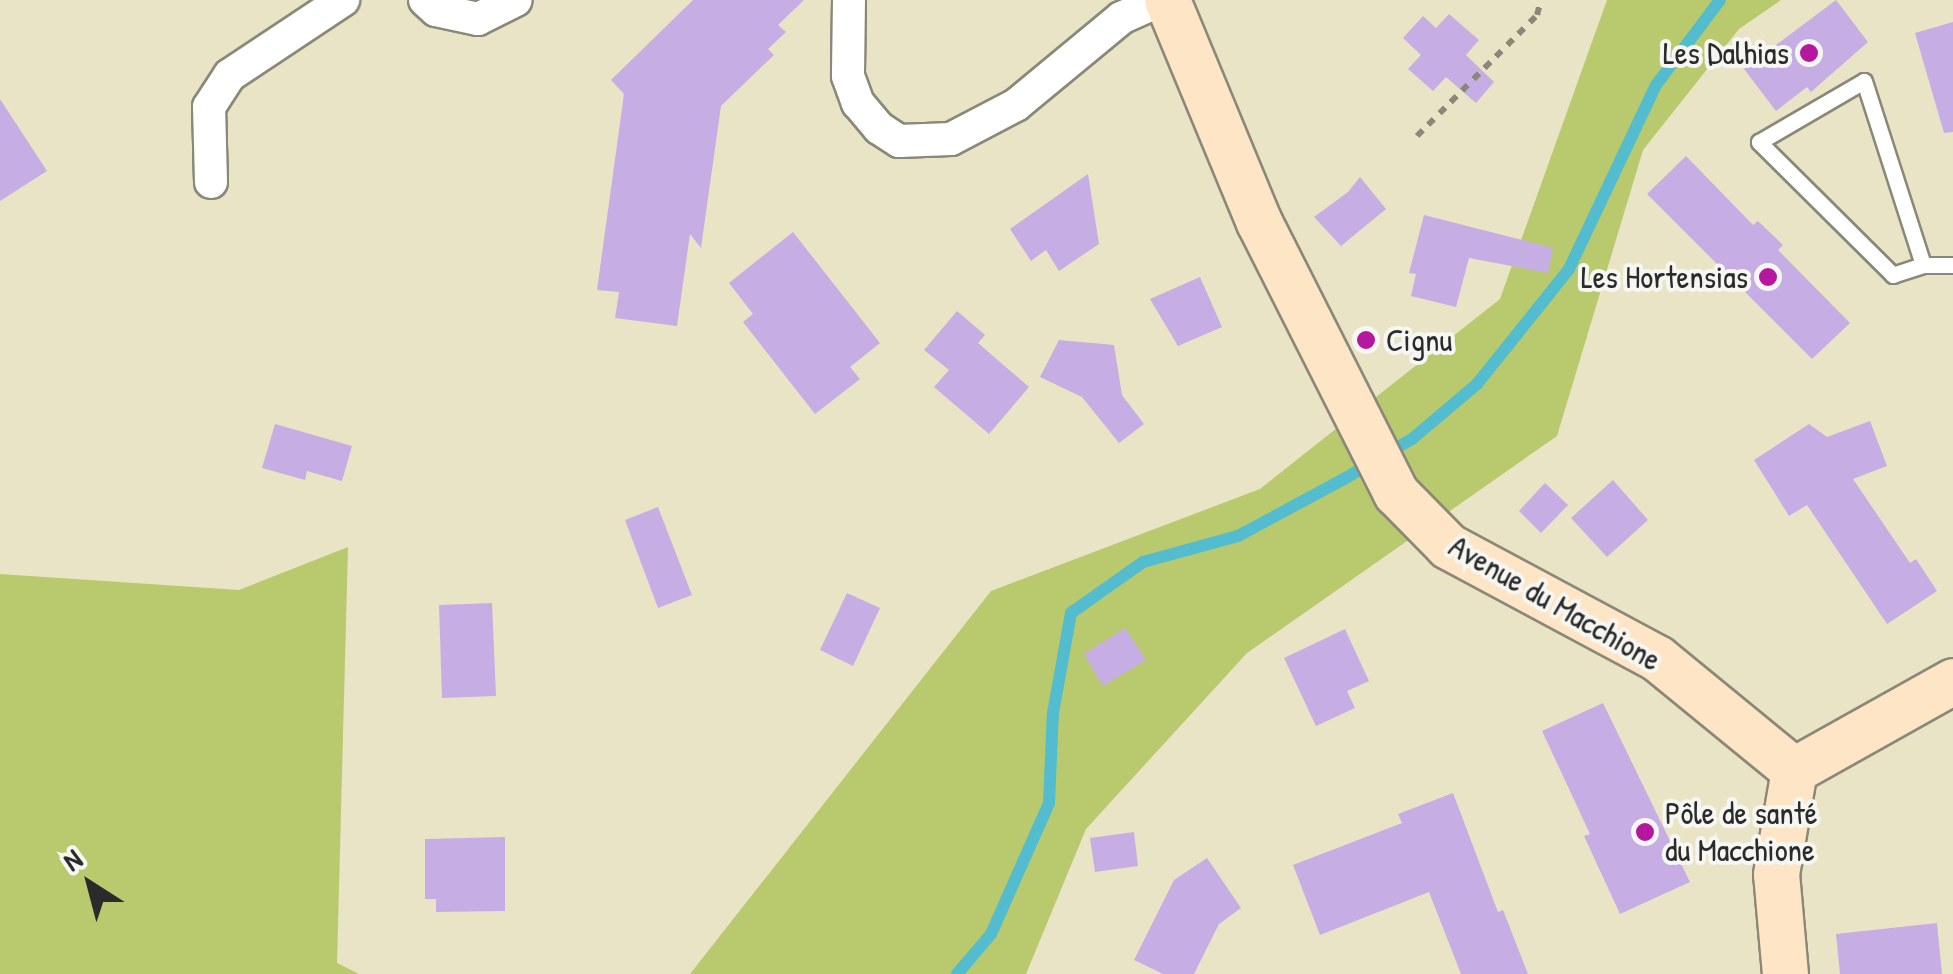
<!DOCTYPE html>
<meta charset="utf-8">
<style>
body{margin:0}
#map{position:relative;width:1953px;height:974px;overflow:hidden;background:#e9e4c6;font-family:"Patrick Hand",sans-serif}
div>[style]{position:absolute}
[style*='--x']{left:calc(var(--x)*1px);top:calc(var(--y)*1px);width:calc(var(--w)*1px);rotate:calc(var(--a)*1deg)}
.green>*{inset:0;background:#b8ca6d}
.stream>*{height:12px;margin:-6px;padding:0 6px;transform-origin:6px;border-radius:6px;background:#53bdcf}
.building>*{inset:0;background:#c6aee4}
.path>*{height:6px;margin-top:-3px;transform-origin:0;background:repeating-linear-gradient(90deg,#8a8878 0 8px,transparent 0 16px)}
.roads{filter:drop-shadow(2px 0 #8a8878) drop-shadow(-2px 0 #8a8878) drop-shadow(0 2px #8a8878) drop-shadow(0 -2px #8a8878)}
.lane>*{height:15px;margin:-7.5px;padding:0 7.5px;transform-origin:7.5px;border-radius:7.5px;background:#fff}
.street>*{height:32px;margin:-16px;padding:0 16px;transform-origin:16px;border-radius:16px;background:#fff}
.secondary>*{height:45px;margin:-22.5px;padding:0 22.5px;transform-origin:22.5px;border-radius:22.5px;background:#fde5c5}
.dots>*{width:28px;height:28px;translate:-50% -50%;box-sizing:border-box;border:5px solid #f6f6f2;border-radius:50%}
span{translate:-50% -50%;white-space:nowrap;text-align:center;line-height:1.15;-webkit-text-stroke:8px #f6f6f2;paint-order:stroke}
.poi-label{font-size:32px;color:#2b2b2b}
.right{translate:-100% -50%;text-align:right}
.left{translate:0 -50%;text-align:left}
.street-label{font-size:32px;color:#2b2b2b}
.north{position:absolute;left:40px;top:834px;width:100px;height:100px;-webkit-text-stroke:8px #f6f6f2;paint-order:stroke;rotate:324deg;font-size:28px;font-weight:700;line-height:40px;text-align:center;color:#2b2b2b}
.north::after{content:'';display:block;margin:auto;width:35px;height:45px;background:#2b2b2b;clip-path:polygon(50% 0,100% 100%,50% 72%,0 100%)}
</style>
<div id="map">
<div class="green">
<i style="clip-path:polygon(1607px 0,1781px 0,1739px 29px,1643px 150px,1557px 436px,1247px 653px,1086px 829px,1026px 974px,690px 974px,991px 591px,1260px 489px,1500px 299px)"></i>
<i style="clip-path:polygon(348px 547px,337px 963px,359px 974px,0 974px,0 574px,239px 590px)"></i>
</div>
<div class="stream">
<i style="--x:957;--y:974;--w:52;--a:-49.6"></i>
<i style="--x:991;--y:934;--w:143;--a:-66.1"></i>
<i style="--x:1049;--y:803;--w:90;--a:-87.5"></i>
<i style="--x:1053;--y:713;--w:102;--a:-79.8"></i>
<i style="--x:1071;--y:613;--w:88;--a:-35.3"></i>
<i style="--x:1143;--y:562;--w:98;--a:-15.3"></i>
<i style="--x:1238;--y:536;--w:120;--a:-28.3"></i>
<i style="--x:1344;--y:479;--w:79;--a:-30.5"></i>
<i style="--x:1412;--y:439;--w:85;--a:-40.2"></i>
<i style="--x:1477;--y:384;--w:147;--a:-51.3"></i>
<i style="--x:1569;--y:269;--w:204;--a:-64.7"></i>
<i style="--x:1656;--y:85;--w:106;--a:-53"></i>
</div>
<div class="building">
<i style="clip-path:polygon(693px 0,804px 0,778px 25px,786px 32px,768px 49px,774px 55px,721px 106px,701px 248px,690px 234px,677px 326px,615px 318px,619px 292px,597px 290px,624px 94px,611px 80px)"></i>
<i style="clip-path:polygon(1836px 0,1868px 42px,1811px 92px,1807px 87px,1776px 111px,1744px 69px)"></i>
<i style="clip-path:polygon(1449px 14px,1479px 40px,1466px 55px,1494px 82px,1476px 103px,1446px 77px,1433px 91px,1408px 69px,1421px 55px,1403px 38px,1423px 16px,1436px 28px)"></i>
<i style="clip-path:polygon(1953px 22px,1953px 132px,1944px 133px,1915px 33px)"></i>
<i style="clip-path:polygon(0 99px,47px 171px,0 201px)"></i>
<i style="clip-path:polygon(1686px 156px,1753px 225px,1758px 221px,1783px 245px,1778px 250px,1850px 323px,1812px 359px,1647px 194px)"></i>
<i style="clip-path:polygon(1088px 174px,1099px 244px,1059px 271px,1046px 250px,1031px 261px,1010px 229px)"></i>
<i style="clip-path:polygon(1360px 177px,1386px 209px,1341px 246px,1314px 217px,1348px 192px)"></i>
<i style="clip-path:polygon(1424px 215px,1553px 248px,1548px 273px,1469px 258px,1456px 307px,1411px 296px,1416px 274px,1409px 273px)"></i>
<i style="clip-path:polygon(793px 232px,880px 343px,850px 367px,860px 379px,815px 414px,743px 322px,753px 314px,729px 283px)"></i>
<i style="clip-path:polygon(1200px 277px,1222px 327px,1178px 346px,1150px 299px)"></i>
<i style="clip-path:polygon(957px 311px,985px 335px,978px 343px,1029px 387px,989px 434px,934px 387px,949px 370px,924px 350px)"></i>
<i style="clip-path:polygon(1059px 340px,1114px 345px,1122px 395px,1144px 424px,1119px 443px,1082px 397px,1040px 377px)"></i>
<i style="clip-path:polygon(1870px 421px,1887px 466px,1853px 479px,1910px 563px,1916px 559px,1937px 591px,1887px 624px,1807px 505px,1789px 516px,1754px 460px,1809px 424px,1827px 437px)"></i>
<i style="clip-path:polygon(275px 424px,352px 446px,342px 481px,307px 471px,305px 480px,262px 468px)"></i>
<i style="clip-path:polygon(1613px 480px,1648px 520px,1607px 557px,1571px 518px)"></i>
<i style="clip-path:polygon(1545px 483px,1568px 505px,1541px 533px,1519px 511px)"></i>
<i style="clip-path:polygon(658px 507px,692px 595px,658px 608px,625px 520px)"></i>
<i style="clip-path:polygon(847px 593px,880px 608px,853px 666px,820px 650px)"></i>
<i style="clip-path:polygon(492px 603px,496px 696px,442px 698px,439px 605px)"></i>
<i style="clip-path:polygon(1125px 628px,1146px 660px,1103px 686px,1084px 654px)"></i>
<i style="clip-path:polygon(1345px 629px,1369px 681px,1347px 691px,1355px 708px,1316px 726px,1284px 658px)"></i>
<i style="clip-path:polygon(1603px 703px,1690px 882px,1620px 914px,1584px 836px,1590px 834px,1542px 731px)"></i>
<i style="clip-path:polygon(1453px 793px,1498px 912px,1503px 910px,1528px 974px,1461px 974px,1429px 892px,1320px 935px,1293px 865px,1402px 823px,1398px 814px)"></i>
<i style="clip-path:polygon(1134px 832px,1138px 866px,1095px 872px,1090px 838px)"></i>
<i style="clip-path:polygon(505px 837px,505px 911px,436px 912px,436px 899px,425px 899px,425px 839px)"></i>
<i style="clip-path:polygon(1207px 858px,1241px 908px,1219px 924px,1194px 974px,1163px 974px,1134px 960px,1174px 880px)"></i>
<i style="clip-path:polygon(1937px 923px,1942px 974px,1840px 974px,1836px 934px)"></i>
</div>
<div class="path">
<i style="--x:1417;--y:136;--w:170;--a:-45.2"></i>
<i style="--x:1537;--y:15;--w:16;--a:-75"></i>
</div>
<div class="roads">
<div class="lane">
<i style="--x:1923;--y:265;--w:32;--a:162"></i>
<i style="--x:1893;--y:275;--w:189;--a:-135.2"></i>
<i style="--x:1759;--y:142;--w:121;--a:-30.2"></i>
<i style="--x:1864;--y:81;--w:193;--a:72.2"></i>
<i style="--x:1923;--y:265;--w:30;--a:0"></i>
</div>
<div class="street">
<i style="--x:425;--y:0;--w:15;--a:42"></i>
<i style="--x:436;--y:10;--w:43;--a:12.1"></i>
<i style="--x:478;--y:19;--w:42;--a:-26.6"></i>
<i style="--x:849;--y:0;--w:76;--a:90.8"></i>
<i style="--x:848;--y:76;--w:29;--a:70"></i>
<i style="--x:858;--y:103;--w:33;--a:50"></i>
<i style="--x:879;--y:128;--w:24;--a:33"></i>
<i style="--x:899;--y:141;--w:52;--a:-2.2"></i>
<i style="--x:951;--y:139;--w:73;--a:-27.6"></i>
<i style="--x:1016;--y:105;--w:136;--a:-39.6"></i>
<i style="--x:1121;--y:18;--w:44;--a:-24.2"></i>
<i style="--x:211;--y:182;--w:75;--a:-91.5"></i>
<i style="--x:209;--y:107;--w:38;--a:-57"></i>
<i style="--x:230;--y:75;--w:136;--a:-33.6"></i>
</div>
<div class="secondary">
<i style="--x:1167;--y:0;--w:240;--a:67.5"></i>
<i style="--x:1259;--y:222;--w:304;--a:63.2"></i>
<i style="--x:1396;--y:493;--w:74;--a:45.5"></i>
<i style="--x:1448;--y:546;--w:237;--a:28.2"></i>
<i style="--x:1657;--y:658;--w:177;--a:39.3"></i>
<i style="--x:1794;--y:770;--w:182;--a:-29.2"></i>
<i style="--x:1785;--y:974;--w:100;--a:-95.1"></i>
<i style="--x:1776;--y:874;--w:106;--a:-80.2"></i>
</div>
</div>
<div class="dots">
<i style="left:1809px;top:53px;background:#b5179e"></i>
<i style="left:1768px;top:277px;background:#b5179e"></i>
<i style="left:1366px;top:340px;background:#b5179e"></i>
<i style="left:1645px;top:832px;background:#b5179e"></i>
</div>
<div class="poi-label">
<span class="right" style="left:1789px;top:53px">Les Dalhias</span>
<span class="right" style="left:1748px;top:277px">Les Hortensias</span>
<span class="left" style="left:1386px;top:340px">Cignu</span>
<span class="left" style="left:1665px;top:832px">Pôle de santé<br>du Macchione</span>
</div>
<div class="street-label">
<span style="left:1555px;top:603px;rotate:30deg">Avenue du Macchione</span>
</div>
<div class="north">N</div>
</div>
